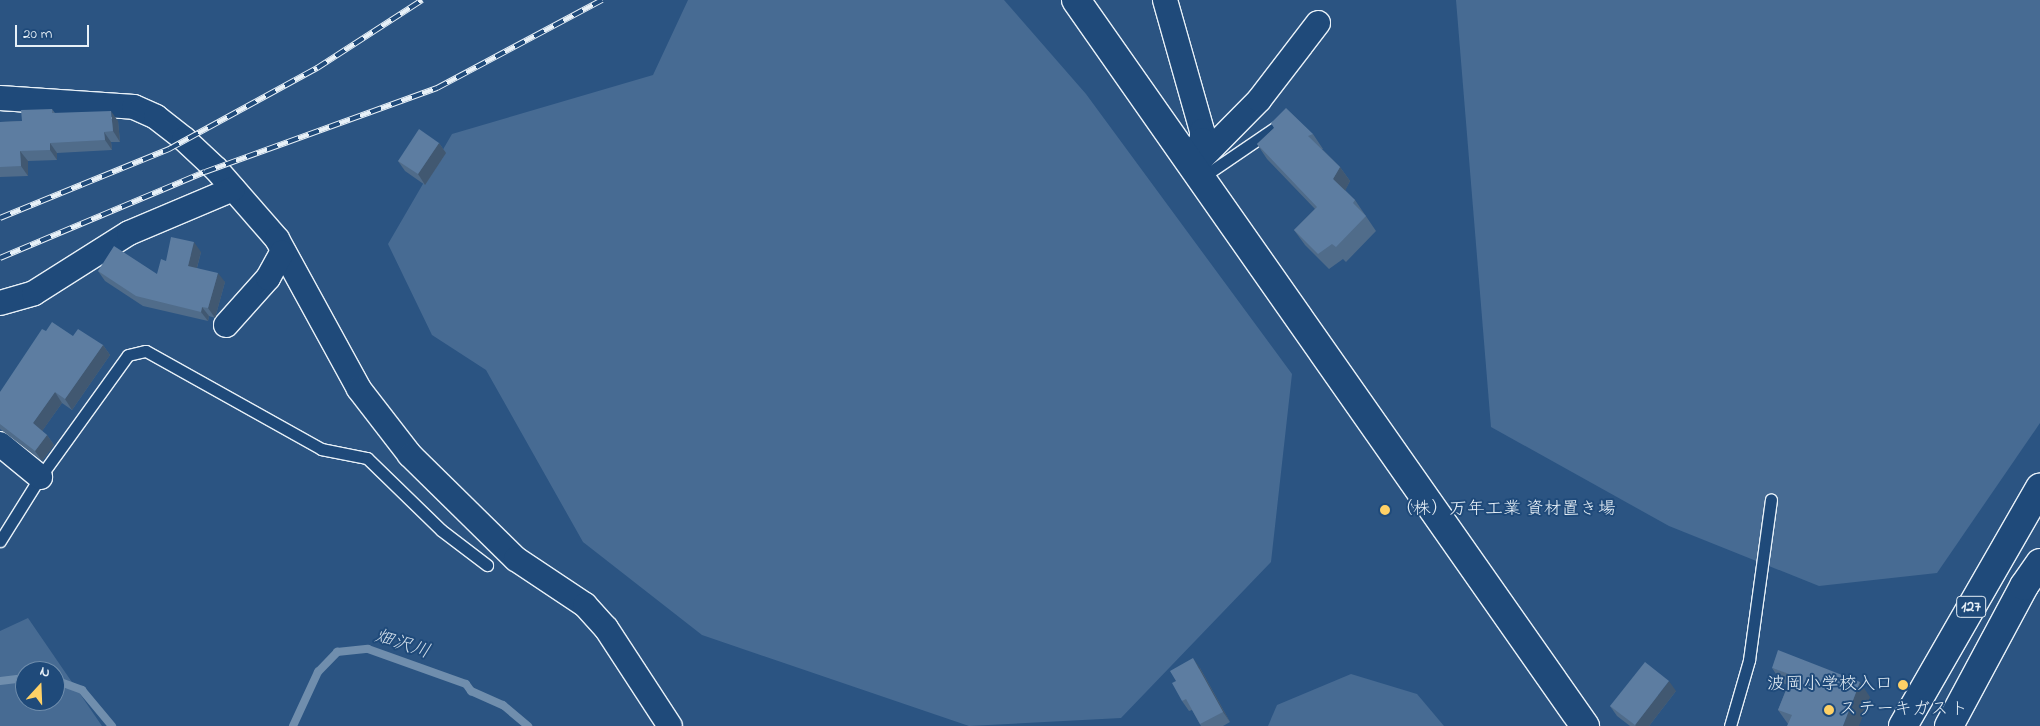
<!DOCTYPE html>
<meta charset="utf-8">
<style>
body{margin:0}
#map{position:relative;width:2040px;height:726px;overflow:hidden;background:#2b5482;font-family:"Indie Flower","Klee One",sans-serif}
div>[style]{position:absolute}
[style*='--x']{left:calc(var(--x)*1px);top:calc(var(--y)*1px);width:calc(var(--w)*1px);rotate:calc(var(--a)*1deg)}
.green>*{inset:0;background:#476b93}
.stream>*{height:8px;margin:-4px;padding:0 4px;transform-origin:4px;border-radius:4px;background:#708ead}
.roads{filter:drop-shadow(1px 0 #e8f1f8) drop-shadow(-1px 0 #e8f1f8) drop-shadow(0 1px #e8f1f8) drop-shadow(0 -1px #e8f1f8)}
.service>*{height:11px;margin:-5.5px;padding:0 5.5px;transform-origin:5.5px;border-radius:5.5px;background:#1f4a7a}
.minor>*{height:24px;margin:-12px;padding:0 12px;transform-origin:12px;border-radius:12px;background:#1f4a7a}
.tertiary>*{height:28px;margin:-14px;padding:0 14px;transform-origin:14px;border-radius:14px;background:#1f4a7a}
.trunk>*{height:28px;margin:-14px;padding:0 14px;transform-origin:14px;border-radius:14px;background:#1f4a7a}
.rail>*{height:5.5px;margin-top:-2.75px;transform-origin:0;background:repeating-linear-gradient(90deg,#1f4a7a 0 11px,#e8f1f8 0 22px);box-sizing:border-box;border-block:1px solid #e8f1f8}
.wall>*{inset:0;background:#506c8a}
.shaded-wall>*{inset:0;background:#415871}
.building>*{inset:0;background:#5d7da1}
.dots>*{width:14px;height:14px;translate:-50% -50%;box-sizing:border-box;border:2px solid #1f4a7a;border-radius:50%}
span{translate:-50% -50%;white-space:nowrap;text-align:center;line-height:1.15;-webkit-text-stroke:4px #1f4a7a;paint-order:stroke}
.shield-label span{padding:1px 4px;background:#1f4a7a;border:1px solid;border-radius:4px;-webkit-text-stroke-width:0}
.shield-label{font-size:16px;color:#e8f1f8;font-weight:700}
.poi-label{font-size:18px;color:#e8f1f8}
.left{translate:0 -50%;text-align:left}
.right{translate:-100% -50%;text-align:right}
.water-label{font-size:19px;color:#d0dde9;font-style:italic}
.north{position:absolute;left:15px;top:661px;width:50px;height:50px;box-sizing:border-box;background:#1f4a7a;border:1px solid #6f8dac;border-radius:50%;rotate:20deg;font-size:14px;font-weight:700;line-height:20px;text-align:center;color:#e8f1f8}
.north::after{content:'';display:block;margin:auto;width:18px;height:22px;background:#ffd166;clip-path:polygon(50% 0,100% 100%,50% 72%,0 100%)}
.scale{position:absolute;left:15px;top:25px;width:74px;height:22px;box-sizing:border-box;border:2px solid #e8f1f8;border-top:0;padding-left:6px;font-size:15px;line-height:18px;white-space:nowrap;color:#e8f1f8;-webkit-text-stroke:4px #1f4a7a;paint-order:stroke}
</style>
<div id="map">
<div class="green">
<i style="clip-path:polygon(688px 0,1004px 0,1086px 94px,1292px 374px,1271px 562px,1121px 718px,969px 726px,702px 635px,583px 542px,486px 370px,432px 335px,388px 244px,452px 134px,653px 75px)"></i>
<i style="clip-path:polygon(1456px 0,2040px 0,2040px 423px,1937px 573px,1819px 586px,1669px 526px,1491px 427px)"></i>
<i style="clip-path:polygon(evenodd,28px 618px,102px 726px,0 726px,0 631px,28px 618px,25px 671px,55px 671px,55px 701px,25px 701px,25px 671px)"></i>
<i style="clip-path:polygon(1351px 674px,1417px 694px,1444px 726px,1268px 726px,1277px 705px)"></i>
</div>
<div class="stream">
<i style="--x:55;--y:680;--w:29;--a:20"></i>
<i style="--x:82;--y:690;--w:47;--a:50.2"></i>
<i style="--x:0;--y:681;--w:25;--a:-7"></i>
<i style="--x:293;--y:726;--w:60;--a:-65.2"></i>
<i style="--x:318;--y:672;--w:28;--a:-46"></i>
<i style="--x:337;--y:652;--w:31;--a:-6"></i>
<i style="--x:368;--y:649;--w:104;--a:19.7"></i>
<i style="--x:466;--y:684;--w:9;--a:54"></i>
<i style="--x:471;--y:691;--w:35;--a:24"></i>
<i style="--x:503;--y:705;--w:33;--a:40"></i>
</div>
<div class="roads">
<div class="service">
<i style="--x:1201;--y:178;--w:102;--a:-34.2"></i>
<i style="--x:0;--y:541;--w:75;--a:-58"></i>
<i style="--x:40;--y:477;--w:150;--a:-54.2"></i>
<i style="--x:128;--y:355;--w:18;--a:-13"></i>
<i style="--x:146;--y:351;--w:201;--a:29.2"></i>
<i style="--x:321;--y:449;--w:47;--a:11.1"></i>
<i style="--x:367;--y:458;--w:103;--a:44.2"></i>
<i style="--x:441;--y:530;--w:58;--a:37.3"></i>
<i style="--x:1730;--y:726;--w:69;--a:-73.9"></i>
<i style="--x:1749;--y:660;--w:162;--a:-82.2"></i>
</div>
<div class="minor">
<i style="--x:1165;--y:0;--w:136;--a:74.2"></i>
<i style="--x:1202;--y:131;--w:9;--a:90"></i>
<i style="--x:1202;--y:140;--w:24;--a:126"></i>
<i style="--x:0;--y:98;--w:134;--a:3.8"></i>
<i style="--x:134;--y:107;--w:24;--a:24"></i>
<i style="--x:156;--y:117;--w:36;--a:38"></i>
<i style="--x:184;--y:139;--w:44;--a:43.2"></i>
<i style="--x:216;--y:169;--w:93;--a:48.9"></i>
<i style="--x:277;--y:239;--w:171;--a:61.3"></i>
<i style="--x:359;--y:389;--w:83;--a:52.3"></i>
<i style="--x:410;--y:455;--w:148;--a:44.5"></i>
<i style="--x:516;--y:559;--w:83;--a:33.7"></i>
<i style="--x:585;--y:605;--w:31;--a:48"></i>
<i style="--x:606;--y:628;--w:117;--a:56.9"></i>
<i style="--x:1193;--y:167;--w:94;--a:-45.4"></i>
<i style="--x:1259;--y:100;--w:97;--a:-52.5"></i>
<i style="--x:0;--y:303;--w:35;--a:-16"></i>
<i style="--x:34;--y:293;--w:112;--a:-32.3"></i>
<i style="--x:129;--y:233;--w:113;--a:-22.9"></i>
<i style="--x:226;--y:325;--w:63;--a:-48.2"></i>
<i style="--x:268;--y:278;--w:29;--a:-61"></i>
<i style="--x:0;--y:444;--w:52;--a:39.5"></i>
</div>
<div class="tertiary">
<i style="--x:1076;--y:0;--w:887;--a:54.97"></i>
</div>
<div class="trunk">
<i style="--x:1903;--y:726;--w:275;--a:-60.1"></i>
<i style="--x:1949;--y:726;--w:159;--a:-61.8"></i>
<i style="--x:2024;--y:586;--w:28;--a:-55"></i>
</div>
</div>
<div class="rail">
<i style="--x:0;--y:218;--w:183;--a:-22.2"></i>
<i style="--x:169;--y:149;--w:169;--a:-28.7"></i>
<i style="--x:317;--y:68;--w:125;--a:-32.9"></i>
<i style="--x:0;--y:258;--w:222;--a:-22.8"></i>
<i style="--x:205;--y:172;--w:247;--a:-19.9"></i>
<i style="--x:437;--y:88;--w:187;--a:-28.1"></i>
</div>
<div class="wall">
<i style="clip-path:polygon(52px 109px,55px 113px,118px 121px,120px 142px,111px 142px,112px 150px,57px 153px,57px 160px,28px 161px,28px 176px,0 177px,0 122px,22px 121px)"></i>
<i style="clip-path:polygon(1274px 128px,1313px 134px,1323px 149px,1322px 149px,1340px 167px,1350px 181px,1345px 190px,1355px 200px,1376px 231px,1346px 262px,1343px 259px,1329px 269px,1305px 245px,1294px 230px,1315px 209px,1267px 159px,1257px 144px)"></i>
<i style="clip-path:polygon(439px 143px,446px 153px,425px 185px,405px 171px,398px 161px)"></i>
<i style="clip-path:polygon(201px 252px,197px 268px,225px 282px,215px 318px,209px 316px,208px 321px,143px 306px,105px 281px,98px 271px,157px 274px,166px 261px)"></i>
<i style="clip-path:polygon(73px 336px,103px 345px,110px 355px,72px 410px,62px 403px,42px 431px,47px 435px,54px 445px,42px 461px,0 429px,0 392px)"></i>
<i style="clip-path:polygon(1200px 668px,1230px 722px,1223px 726px,1201px 726px,1192px 710px,1189px 711px,1182px 701px)"></i>
<i style="clip-path:polygon(1772px 668px,1870px 697px,1788px 724px,1778px 710px,1788px 685px,1782px 683px)"></i>
<i style="clip-path:polygon(1676px 691px,1649px 726px,1630px 726px,1617px 716px,1610px 706px)"></i>
</div>
<div class="shaded-wall">
<i style="clip-path:polygon(111px 111px,118px 121px,120px 142px,113px 131px)"></i>
<i style="clip-path:polygon(104px 132px,111px 142px,112px 150px,105px 140px)"></i>
<i style="clip-path:polygon(50px 143px,57px 153px,57px 160px,50px 150px)"></i>
<i style="clip-path:polygon(439px 143px,446px 153px,425px 185px,418px 174px)"></i>
<i style="clip-path:polygon(20px 151px,28px 161px,28px 176px,21px 166px)"></i>
<i style="clip-path:polygon(1340px 167px,1350px 181px,1344px 193px,1333px 179px)"></i>
<i style="clip-path:polygon(194px 242px,201px 252px,195px 275px,188px 266px)"></i>
<i style="clip-path:polygon(218px 273px,225px 282px,215px 318px,208px 308px)"></i>
<i style="clip-path:polygon(202px 307px,209px 316px,208px 321px,201px 312px)"></i>
<i style="clip-path:polygon(103px 345px,110px 355px,72px 410px,65px 399px)"></i>
<i style="clip-path:polygon(55px 392px,62px 403px,40px 434px,33px 423px)"></i>
<i style="clip-path:polygon(47px 435px,54px 445px,42px 461px,35px 451px)"></i>
<i style="clip-path:polygon(1193px 658px,1200px 668px,1230px 722px,1223px 712px)"></i>
<i style="clip-path:polygon(1669px 681px,1676px 691px,1649px 726px,1636px 726px,1635px 725px)"></i>
<i style="clip-path:polygon(1860px 682px,1870px 697px,1859px 726px,1843px 726px)"></i>
</div>
<div class="building">
<i style="clip-path:polygon(1286px 108px,1313px 134px,1308px 136px,1340px 167px,1333px 179px,1355px 200px,1353px 203px,1366px 216px,1336px 247px,1332px 244px,1318px 254px,1294px 230px,1317px 207px,1257px 144px,1274px 128px,1271px 123px)"></i>
<i style="clip-path:polygon(52px 109px,52px 113px,111px 111px,113px 131px,104px 132px,105px 140px,50px 143px,50px 150px,20px 151px,21px 166px,0 167px,0 122px,22px 121px,21px 110px)"></i>
<i style="clip-path:polygon(419px 129px,439px 143px,418px 174px,398px 161px)"></i>
<i style="clip-path:polygon(171px 237px,194px 242px,188px 266px,218px 273px,208px 308px,202px 307px,201px 312px,136px 296px,98px 271px,114px 246px,157px 274px,161px 259px,166px 261px)"></i>
<i style="clip-path:polygon(52px 322px,73px 336px,78px 329px,103px 345px,65px 399px,55px 392px,33px 423px,47px 435px,35px 451px,0 424px,0 392px,42px 329px,46px 331px)"></i>
<i style="clip-path:polygon(1778px 650px,1860px 682px,1843px 726px,1787px 726px,1792px 715px,1778px 710px,1792px 675px,1772px 668px)"></i>
<i style="clip-path:polygon(1193px 658px,1223px 712px,1200px 724px,1186px 699px,1182px 701px,1172px 683px,1176px 681px,1170px 671px)"></i>
<i style="clip-path:polygon(1645px 662px,1669px 681px,1635px 725px,1610px 706px)"></i>
</div>
<div class="dots">
<i style="left:1385px;top:510px;background:#ffd166"></i>
<i style="left:1903px;top:685px;background:#ffd166"></i>
<i style="left:1829px;top:710px;background:#ffd166"></i>
</div>
<div class="shield-label">
<span style="left:1971px;top:607px">127</span>
</div>
<div class="poi-label">
<span class="left" style="left:1395px;top:510px">（株）万年工業 資材置き場</span>
<span class="right" style="left:1893px;top:685px">波岡小学校入口</span>
<span class="left" style="left:1839px;top:710px">ステーキガスト</span>
</div>
<div class="water-label">
<span style="left:402px;top:645px;rotate:18deg">畑沢川</span>
</div>
<div class="north">N</div>
<div class="scale">20 m</div>
</div>
